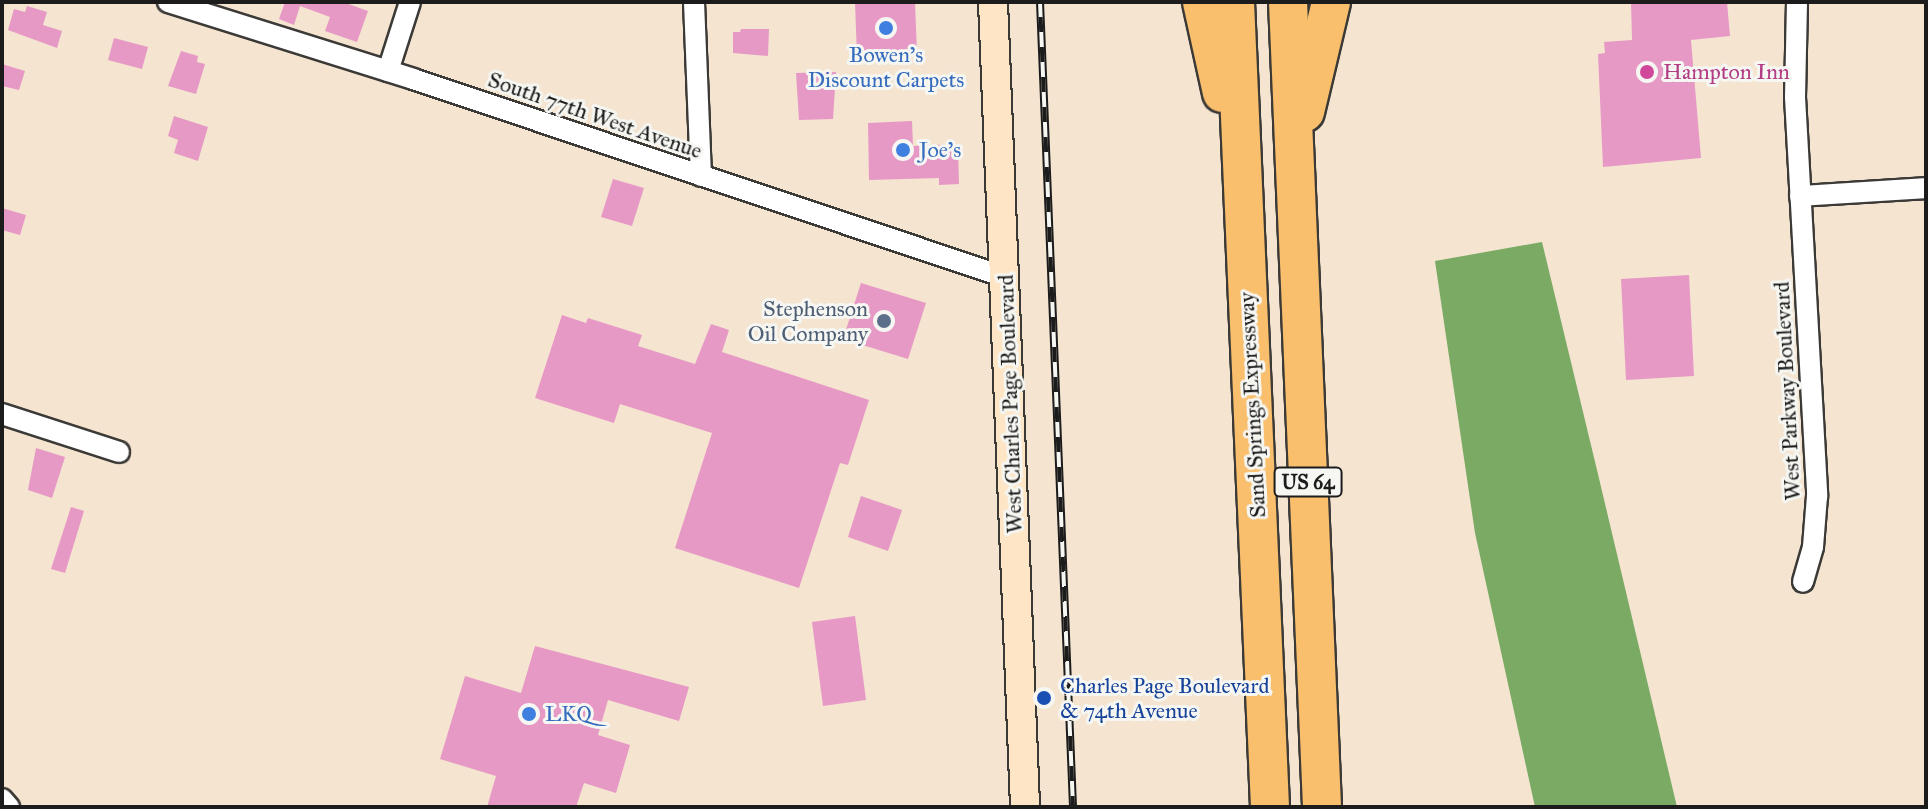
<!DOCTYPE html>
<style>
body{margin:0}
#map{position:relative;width:1928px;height:809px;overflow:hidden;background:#f4e4d0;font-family:"IM FELL Great Primer",serif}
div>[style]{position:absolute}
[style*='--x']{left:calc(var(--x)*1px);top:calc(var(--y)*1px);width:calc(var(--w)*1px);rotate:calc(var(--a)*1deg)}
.forest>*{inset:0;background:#7aaa64}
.building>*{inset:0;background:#e799c6}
.roads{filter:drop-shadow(2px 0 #3c3a37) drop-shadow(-2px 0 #3c3a37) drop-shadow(0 2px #3c3a37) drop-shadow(0 -2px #3c3a37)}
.street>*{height:20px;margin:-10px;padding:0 10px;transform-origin:10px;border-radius:10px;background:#fff}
.secondary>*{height:28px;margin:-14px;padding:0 14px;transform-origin:14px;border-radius:14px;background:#fde5c5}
.highway>*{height:38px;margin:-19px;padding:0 19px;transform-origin:19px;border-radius:19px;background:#f9bf6d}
.rail>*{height:8px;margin-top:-4px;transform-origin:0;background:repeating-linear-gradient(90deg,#f6f6f2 0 15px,#1c1c1c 0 30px);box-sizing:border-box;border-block:2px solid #1c1c1c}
.dots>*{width:22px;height:22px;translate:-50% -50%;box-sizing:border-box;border:4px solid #f6f6f2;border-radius:50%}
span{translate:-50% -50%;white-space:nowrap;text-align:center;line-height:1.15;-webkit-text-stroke:6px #f6f6f2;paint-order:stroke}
.shield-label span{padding:2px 6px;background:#f6f6f2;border:2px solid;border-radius:6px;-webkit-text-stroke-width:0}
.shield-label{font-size:20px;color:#1c1c1c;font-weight:700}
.shop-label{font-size:22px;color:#366cbe}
.left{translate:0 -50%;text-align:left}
.hotel-label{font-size:22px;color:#b23c85}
.street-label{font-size:22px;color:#1c1c1c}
.service-label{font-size:22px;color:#4e5e75}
.right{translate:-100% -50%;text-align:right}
.transit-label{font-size:22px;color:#164399}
.frame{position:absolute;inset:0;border:4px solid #1c1c1c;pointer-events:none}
</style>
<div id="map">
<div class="forest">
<i style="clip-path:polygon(1542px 242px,1597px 470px,1677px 807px,1535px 807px,1475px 533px,1435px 261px)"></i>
</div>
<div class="building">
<i style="clip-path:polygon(285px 2px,343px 2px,368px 11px,357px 42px,325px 31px,330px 17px,300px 6px,294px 25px,279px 19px)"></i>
<i style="clip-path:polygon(855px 2px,915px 2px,917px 54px,857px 57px)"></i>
<i style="clip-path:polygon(1631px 2px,1727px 2px,1730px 36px,1691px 40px,1701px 158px,1603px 167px,1598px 54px,1605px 53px,1604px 42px,1632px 40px)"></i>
<i style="clip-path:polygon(27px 6px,47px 12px,43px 25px,62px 31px,57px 48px,8px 30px,14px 9px,25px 12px)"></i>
<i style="clip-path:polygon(741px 29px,769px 29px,768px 56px,733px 53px,733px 32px,740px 32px)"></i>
<i style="clip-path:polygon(114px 38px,148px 47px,142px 69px,108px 60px)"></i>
<i style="clip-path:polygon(181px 51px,198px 56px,197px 62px,205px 64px,196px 94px,168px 86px)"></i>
<i style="clip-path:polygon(2px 64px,25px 71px,19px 90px,2px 86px)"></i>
<i style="clip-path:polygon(836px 72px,833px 119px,799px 120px,796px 73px)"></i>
<i style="clip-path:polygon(174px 116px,208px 127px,198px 161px,174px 153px,178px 140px,168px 136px)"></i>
<i style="clip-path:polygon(912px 121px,913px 146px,958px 144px,959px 184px,939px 185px,939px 178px,869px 180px,868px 123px)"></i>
<i style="clip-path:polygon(613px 179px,644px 188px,632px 226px,601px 217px)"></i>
<i style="clip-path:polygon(2px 208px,26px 215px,20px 235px,2px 230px)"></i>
<i style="clip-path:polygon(1689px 275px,1694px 376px,1626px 380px,1621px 279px)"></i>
<i style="clip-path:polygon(861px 283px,926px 303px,908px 359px,843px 339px)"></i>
<i style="clip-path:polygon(562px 315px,586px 323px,588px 318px,642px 335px,638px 346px,695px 364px,711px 324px,729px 330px,722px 352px,869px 400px,848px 465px,840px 463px,799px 588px,675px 548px,712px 433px,620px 404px,614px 423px,535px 398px)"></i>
<i style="clip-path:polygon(36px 448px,65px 457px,52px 498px,28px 490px)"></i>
<i style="clip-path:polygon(861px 496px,902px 510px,888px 551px,848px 537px)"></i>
<i style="clip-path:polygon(71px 507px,84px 511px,65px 573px,51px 569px)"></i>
<i style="clip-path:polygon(855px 616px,866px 700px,823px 706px,812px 622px)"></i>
<i style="clip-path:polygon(535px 646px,689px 687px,679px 721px,608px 700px,598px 735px,630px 745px,616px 793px,584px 783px,576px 807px,487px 807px,496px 776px,440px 759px,465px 676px,521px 693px)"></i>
</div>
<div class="roads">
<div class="street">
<i style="--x:168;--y:2;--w:257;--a:17.4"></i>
<i style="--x:413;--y:79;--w:624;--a:18.49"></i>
<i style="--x:694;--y:2;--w:174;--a:87.7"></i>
<i style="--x:1797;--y:2;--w:95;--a:91.2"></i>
<i style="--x:1795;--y:97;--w:400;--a:86.8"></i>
<i style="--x:1817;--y:496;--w:51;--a:94.5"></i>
<i style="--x:1813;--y:547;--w:36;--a:106"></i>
<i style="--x:388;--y:71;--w:72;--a:-72.3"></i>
<i style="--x:1800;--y:196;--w:126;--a:-3.6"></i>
<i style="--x:2;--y:414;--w:123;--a:18"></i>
<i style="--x:2;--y:799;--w:11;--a:49"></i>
</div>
<div class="secondary">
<i style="--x:993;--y:2;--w:806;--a:87.72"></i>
</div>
<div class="highway">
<i style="--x:1202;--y:2;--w:93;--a:77.6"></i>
<i style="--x:1235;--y:2;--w:806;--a:87.51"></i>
<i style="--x:1288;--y:2;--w:806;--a:87.58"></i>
<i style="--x:1305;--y:112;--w:113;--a:-76.7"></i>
</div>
</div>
<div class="rail">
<i style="--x:1040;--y:2;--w:806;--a:87.65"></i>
</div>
<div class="dots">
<i style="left:886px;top:28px;background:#3f7fe0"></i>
<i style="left:1647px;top:72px;background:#d1479c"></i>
<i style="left:903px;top:150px;background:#3f7fe0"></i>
<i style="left:884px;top:321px;background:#5c6f8a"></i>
<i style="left:1044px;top:698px;background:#1a4fb4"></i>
<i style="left:529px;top:714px;background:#3f7fe0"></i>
</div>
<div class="shield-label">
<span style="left:1308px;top:482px">US 64</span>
</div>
<div class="shop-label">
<span style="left:886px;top:67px">Bowen's<br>Discount Carpets</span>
<span class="left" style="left:919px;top:150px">Joe's</span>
<span class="left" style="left:545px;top:714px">LKQ</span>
</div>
<div class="hotel-label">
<span class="left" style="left:1663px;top:72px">Hampton Inn</span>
</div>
<div class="street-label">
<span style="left:595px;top:115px;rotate:19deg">South 77th West Avenue</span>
<span style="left:1787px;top:391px;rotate:-93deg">West Parkway Boulevard</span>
<span style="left:1010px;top:404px;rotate:-92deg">West Charles Page Boulevard</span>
<span style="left:1252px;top:405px;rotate:-93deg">Sand Springs Expressway</span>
</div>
<div class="service-label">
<span class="right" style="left:868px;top:321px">Stephenson<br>Oil Company</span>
</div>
<div class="transit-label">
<span class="left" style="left:1060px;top:698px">Charles Page Boulevard<br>&amp; 74th Avenue</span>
</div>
<div class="frame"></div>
</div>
